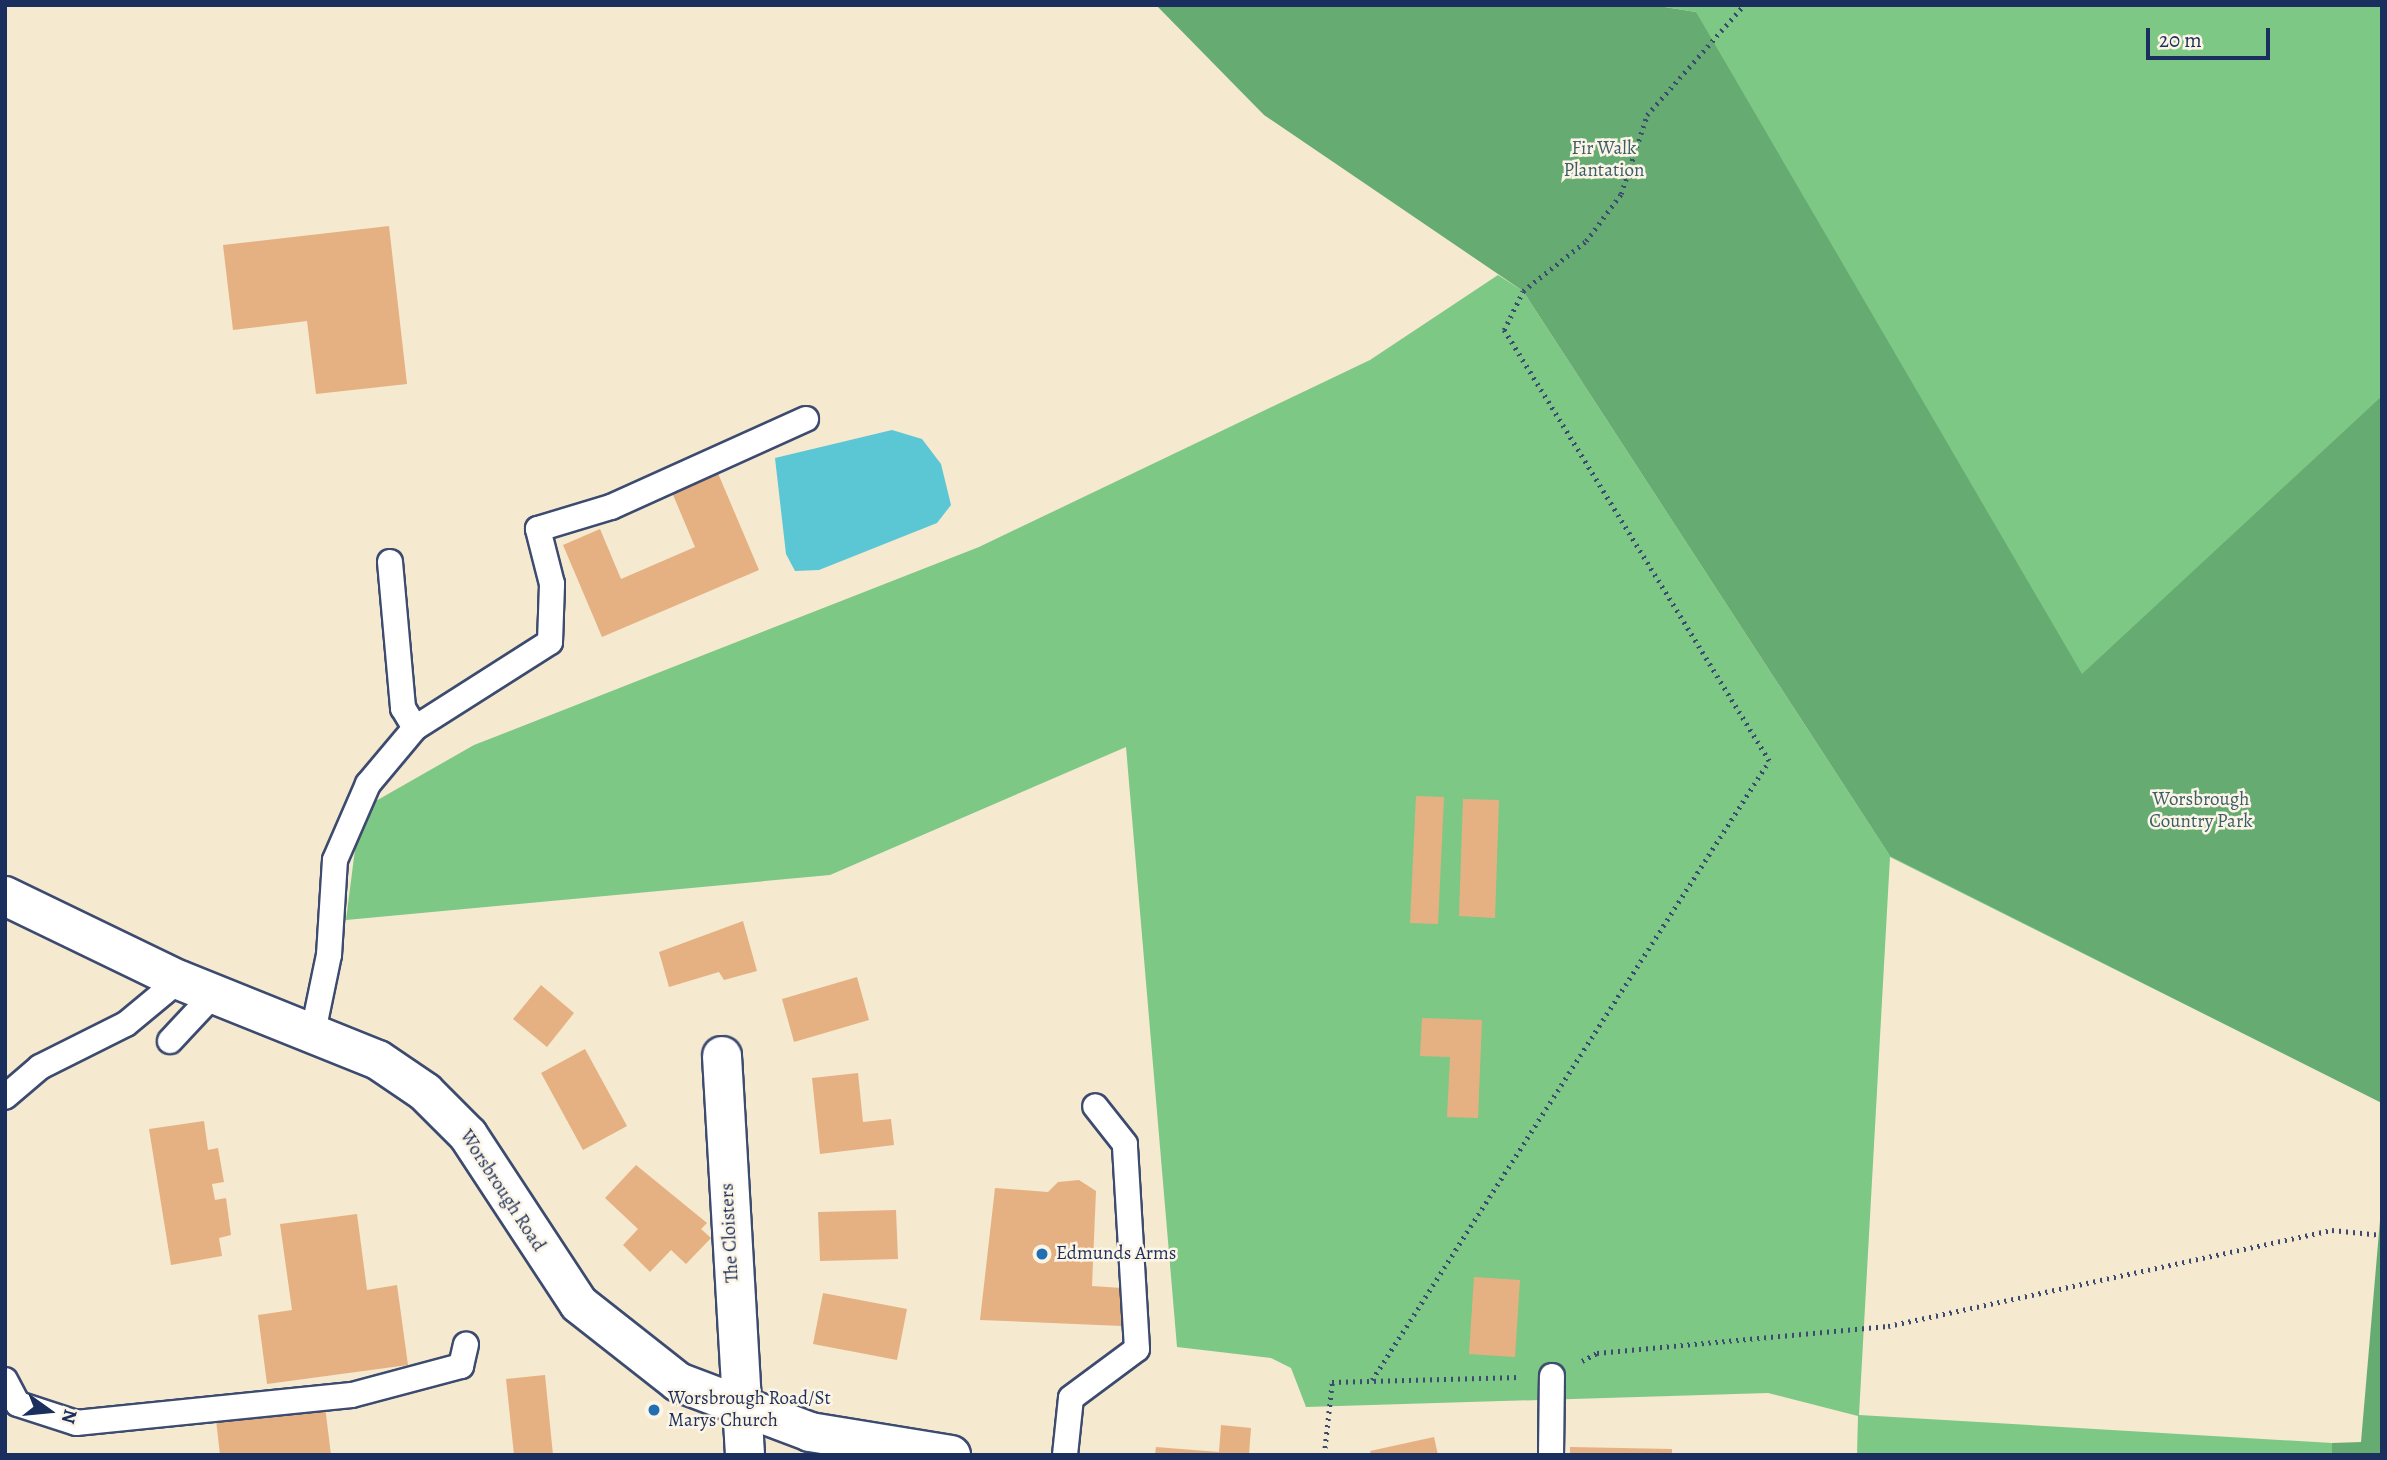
<!DOCTYPE html>
<style>
body{margin:0}
#map{position:relative;width:2387px;height:1460px;overflow:hidden;background:#f5e9d0;font-family:Alegreya,serif}
div>[style]{position:absolute}
[style*='--x']{left:calc(var(--x)*1px);top:calc(var(--y)*1px);width:calc(var(--w)*1px);rotate:calc(var(--a)*1deg)}
.green>*{inset:0;background:#7ec885}
.forest>*{inset:0;background:#66ac72}
.water>*{inset:0;background:#5bc6d4}
.building>*{inset:0;background:#e6b182}
.path>*{height:4.5px;margin-top:-2.25px;transform-origin:0;background:repeating-linear-gradient(90deg,#3c4b6f 0 2px,transparent 0 7px)}
.roads{filter:drop-shadow(2px 0 #3c4b6f) drop-shadow(-2px 0 #3c4b6f) drop-shadow(0 2px #3c4b6f) drop-shadow(0 -2px #3c4b6f)}
.service>*{height:24px;margin:-12px;padding:0 12px;transform-origin:12px;border-radius:12px;background:#fff}
.minor>*{height:38px;margin:-19px;padding:0 19px;transform-origin:19px;border-radius:19px;background:#fff}
.tertiary>*{height:38px;margin:-19px;padding:0 19px;transform-origin:19px;border-radius:19px;background:#fff}
.dots>*{width:19px;height:19px;translate:-50% -50%;box-sizing:border-box;border:4px solid #fcf5e5;border-radius:50%}
span{translate:-50% -50%;white-space:nowrap;text-align:center;line-height:1.15;-webkit-text-stroke:5px #fcf5e5;paint-order:stroke}
.park-label{font-size:19px;color:#395d6a}
.street-label{font-size:19px;color:#1b2f5e}
.poi-label{font-size:19px;color:#1b2f5e}
.left{translate:0 -50%;text-align:left}
.frame{position:absolute;inset:0;border:7px solid #1b2f5e;pointer-events:none}
.north{position:absolute;left:14px;top:1376px;width:70px;height:70px;-webkit-text-stroke:5px #fcf5e5;paint-order:stroke;rotate:105deg;font-size:19px;font-weight:700;line-height:28px;text-align:center;color:#1b2f5e}
.north::after{content:'';display:block;margin:auto;width:24px;height:32px;background:#1b2f5e;clip-path:polygon(50% 0,100% 100%,50% 72%,0 100%)}
.scale{position:absolute;left:2146px;top:28px;width:124px;height:32px;box-sizing:border-box;border:4px solid #1b2f5e;border-top:0;padding-left:9px;font-size:21px;line-height:24px;white-space:nowrap;color:#1b2f5e;-webkit-text-stroke:5px #fcf5e5;paint-order:stroke}
</style>
<div id="map">
<div class="green">
<i style="clip-path:polygon(1652px 5px,2378px 5px,2382px 10px,2382px 1103px,1890px 857px,1859px 1415px,2332px 1443px,2332px 1455px,1857px 1455px,1858px 1416px,1768px 1393px,1306px 1407px,1291px 1368px,1271px 1358px,1177px 1347px,1126px 747px,830px 875px,346px 920px,360px 810px,474px 745px,979px 547px,1370px 360px,1498px 275px,1523px 291px,1890px 856px,1696px 12px)"></i>
</div>
<div class="forest">
<i style="clip-path:polygon(1156px 5px,1652px 5px,1696px 12px,2082px 674px,2382px 396px,2382px 1103px,1890px 856px,1523px 291px,1264px 115px)"></i>
<i style="clip-path:polygon(2382px 1197px,2382px 1455px,2332px 1455px,2332px 1443px,2361px 1442px)"></i>
</div>
<div class="water">
<i style="clip-path:polygon(892px 430px,922px 439px,941px 464px,951px 505px,937px 523px,819px 570px,795px 571px,786px 554px,775px 458px)"></i>
</div>
<div class="building">
<i style="clip-path:polygon(389px 226px,407px 384px,316px 394px,307px 321px,233px 330px,223px 245px)"></i>
<i style="clip-path:polygon(717px 471px,759px 570px,602px 637px,563px 545px,600px 529px,621px 579px,695px 547px,671px 490px)"></i>
<i style="clip-path:polygon(1416px 796px,1444px 797px,1438px 924px,1410px 923px)"></i>
<i style="clip-path:polygon(1463px 799px,1499px 800px,1495px 918px,1459px 916px)"></i>
<i style="clip-path:polygon(743px 921px,757px 971px,724px 980px,719px 972px,669px 987px,659px 952px)"></i>
<i style="clip-path:polygon(857px 977px,869px 1020px,794px 1042px,782px 999px)"></i>
<i style="clip-path:polygon(541px 985px,574px 1013px,547px 1047px,513px 1019px)"></i>
<i style="clip-path:polygon(1422px 1018px,1482px 1020px,1478px 1118px,1447px 1117px,1450px 1057px,1420px 1056px)"></i>
<i style="clip-path:polygon(585px 1049px,627px 1126px,583px 1150px,541px 1073px)"></i>
<i style="clip-path:polygon(858px 1073px,863px 1122px,891px 1119px,894px 1145px,820px 1154px,812px 1078px)"></i>
<i style="clip-path:polygon(204px 1121px,208px 1150px,218px 1148px,224px 1182px,212px 1184px,215px 1200px,226px 1198px,231px 1235px,219px 1238px,222px 1256px,171px 1265px,149px 1129px)"></i>
<i style="clip-path:polygon(636px 1165px,707px 1223px,701px 1229px,711px 1238px,686px 1264px,671px 1250px,650px 1272px,623px 1245px,638px 1229px,605px 1198px)"></i>
<i style="clip-path:polygon(1079px 1180px,1096px 1191px,1092px 1286px,1122px 1288px,1122px 1326px,980px 1320px,995px 1188px,1048px 1192px,1058px 1182px)"></i>
<i style="clip-path:polygon(896px 1210px,898px 1259px,820px 1261px,818px 1212px)"></i>
<i style="clip-path:polygon(357px 1214px,367px 1290px,397px 1285px,408px 1365px,267px 1384px,258px 1315px,292px 1310px,280px 1224px)"></i>
<i style="clip-path:polygon(1474px 1277px,1520px 1280px,1515px 1357px,1469px 1354px)"></i>
<i style="clip-path:polygon(823px 1293px,907px 1309px,897px 1360px,813px 1344px)"></i>
<i style="clip-path:polygon(545px 1375px,553px 1455px,514px 1455px,506px 1379px)"></i>
<i style="clip-path:polygon(325px 1406px,331px 1455px,220px 1455px,216px 1420px)"></i>
<i style="clip-path:polygon(1221px 1425px,1251px 1428px,1249px 1455px,1155px 1455px,1156px 1447px,1219px 1452px)"></i>
<i style="clip-path:polygon(1434px 1437px,1438px 1455px,1371px 1455px,1370px 1451px)"></i>
<i style="clip-path:polygon(1570px 1447px,1672px 1449px,1672px 1455px,1570px 1455px)"></i>
</div>
<div class="path">
<i style="--x:1582;--y:1361;--w:17;--a:-28"></i>
<i style="--x:1597;--y:1353;--w:292;--a:-5.3"></i>
<i style="--x:1888;--y:1326;--w:454;--a:-12.2"></i>
<i style="--x:2332;--y:1230;--w:50;--a:5.7"></i>
<i style="--x:1372;--y:1380;--w:735;--a:-57.33"></i>
<i style="--x:1769;--y:761;--w:506;--a:-121.59"></i>
<i style="--x:1504;--y:330;--w:43;--a:-64"></i>
<i style="--x:1523;--y:291;--w:80;--a:-38.4"></i>
<i style="--x:1586;--y:241;--w:59;--a:-53.3"></i>
<i style="--x:1621;--y:194;--w:83;--a:-71.8"></i>
<i style="--x:1647;--y:115;--w:147;--a:-48.6"></i>
<i style="--x:1324;--y:1455;--w:73;--a:-83.7"></i>
<i style="--x:1332;--y:1382;--w:188;--a:-1.5"></i>
</div>
<div class="roads">
<div class="service">
<i style="--x:390;--y:562;--w:147;--a:84.9"></i>
<i style="--x:403;--y:708;--w:23;--a:59"></i>
<i style="--x:313;--y:1032;--w:79;--a:-78.3"></i>
<i style="--x:329;--y:955;--w:95;--a:-86.4"></i>
<i style="--x:335;--y:860;--w:83;--a:-66.5"></i>
<i style="--x:368;--y:784;--w:73;--a:-50"></i>
<i style="--x:415;--y:728;--w:160;--a:-32.5"></i>
<i style="--x:550;--y:642;--w:58;--a:-88"></i>
<i style="--x:552;--y:584;--w:57;--a:-104.3"></i>
<i style="--x:538;--y:529;--w:76;--a:-16.8"></i>
<i style="--x:611;--y:507;--w:214;--a:-24.3"></i>
<i style="--x:170;--y:1041;--w:64;--a:-46.9"></i>
<i style="--x:5;--y:1097;--w:46;--a:-40.6"></i>
<i style="--x:40;--y:1067;--w:96;--a:-26.6"></i>
<i style="--x:126;--y:1024;--w:69;--a:-39.7"></i>
<i style="--x:5;--y:1380;--w:27;--a:62"></i>
<i style="--x:18;--y:1404;--w:61;--a:18.1"></i>
<i style="--x:76;--y:1423;--w:277;--a:-5.8"></i>
<i style="--x:352;--y:1395;--w:113;--a:-14.9"></i>
<i style="--x:461;--y:1366;--w:22;--a:-77"></i>
<i style="--x:1065;--y:1455;--w:57;--a:-84"></i>
<i style="--x:1071;--y:1398;--w:82;--a:-36.6"></i>
<i style="--x:1137;--y:1349;--w:205;--a:-93.4"></i>
<i style="--x:1125;--y:1144;--w:48;--a:-128.3"></i>
<i style="--x:1551;--y:1455;--w:79;--a:-89.3"></i>
</div>
<div class="minor">
<i style="--x:722;--y:1056;--w:400;--a:86.7"></i>
</div>
<div class="tertiary">
<i style="--x:5;--y:896;--w:193;--a:25.8"></i>
<i style="--x:179;--y:980;--w:214;--a:21.9"></i>
<i style="--x:378;--y:1060;--w:57;--a:34.2"></i>
<i style="--x:425;--y:1092;--w:61;--a:45"></i>
<i style="--x:468;--y:1135;--w:202;--a:56.7"></i>
<i style="--x:579;--y:1304;--w:126;--a:38.2"></i>
<i style="--x:678;--y:1382;--w:141;--a:20.7"></i>
<i style="--x:810;--y:1432;--w:143;--a:9.3"></i>
</div>
</div>
<div class="dots">
<i style="left:1042px;top:1254px;background:#1f6fb2"></i>
<i style="left:654px;top:1410px;background:#1f6fb2"></i>
</div>
<div class="park-label">
<span style="left:1604px;top:160px">Fir Walk<br>Plantation</span>
<span style="left:2201px;top:811px">Worsbrough<br>Country Park</span>
</div>
<div class="street-label">
<span style="left:502px;top:1191px;rotate:57deg">Worsbrough Road</span>
<span style="left:730px;top:1233px;rotate:-93deg">The Cloisters</span>
</div>
<div class="poi-label">
<span class="left" style="left:1056px;top:1254px">Edmunds Arms</span>
<span class="left" style="left:668px;top:1410px">Worsbrough Road/St<br>Marys Church</span>
</div>
<div class="frame"></div>
<div class="north">N</div>
<div class="scale">20 m</div>
</div>
